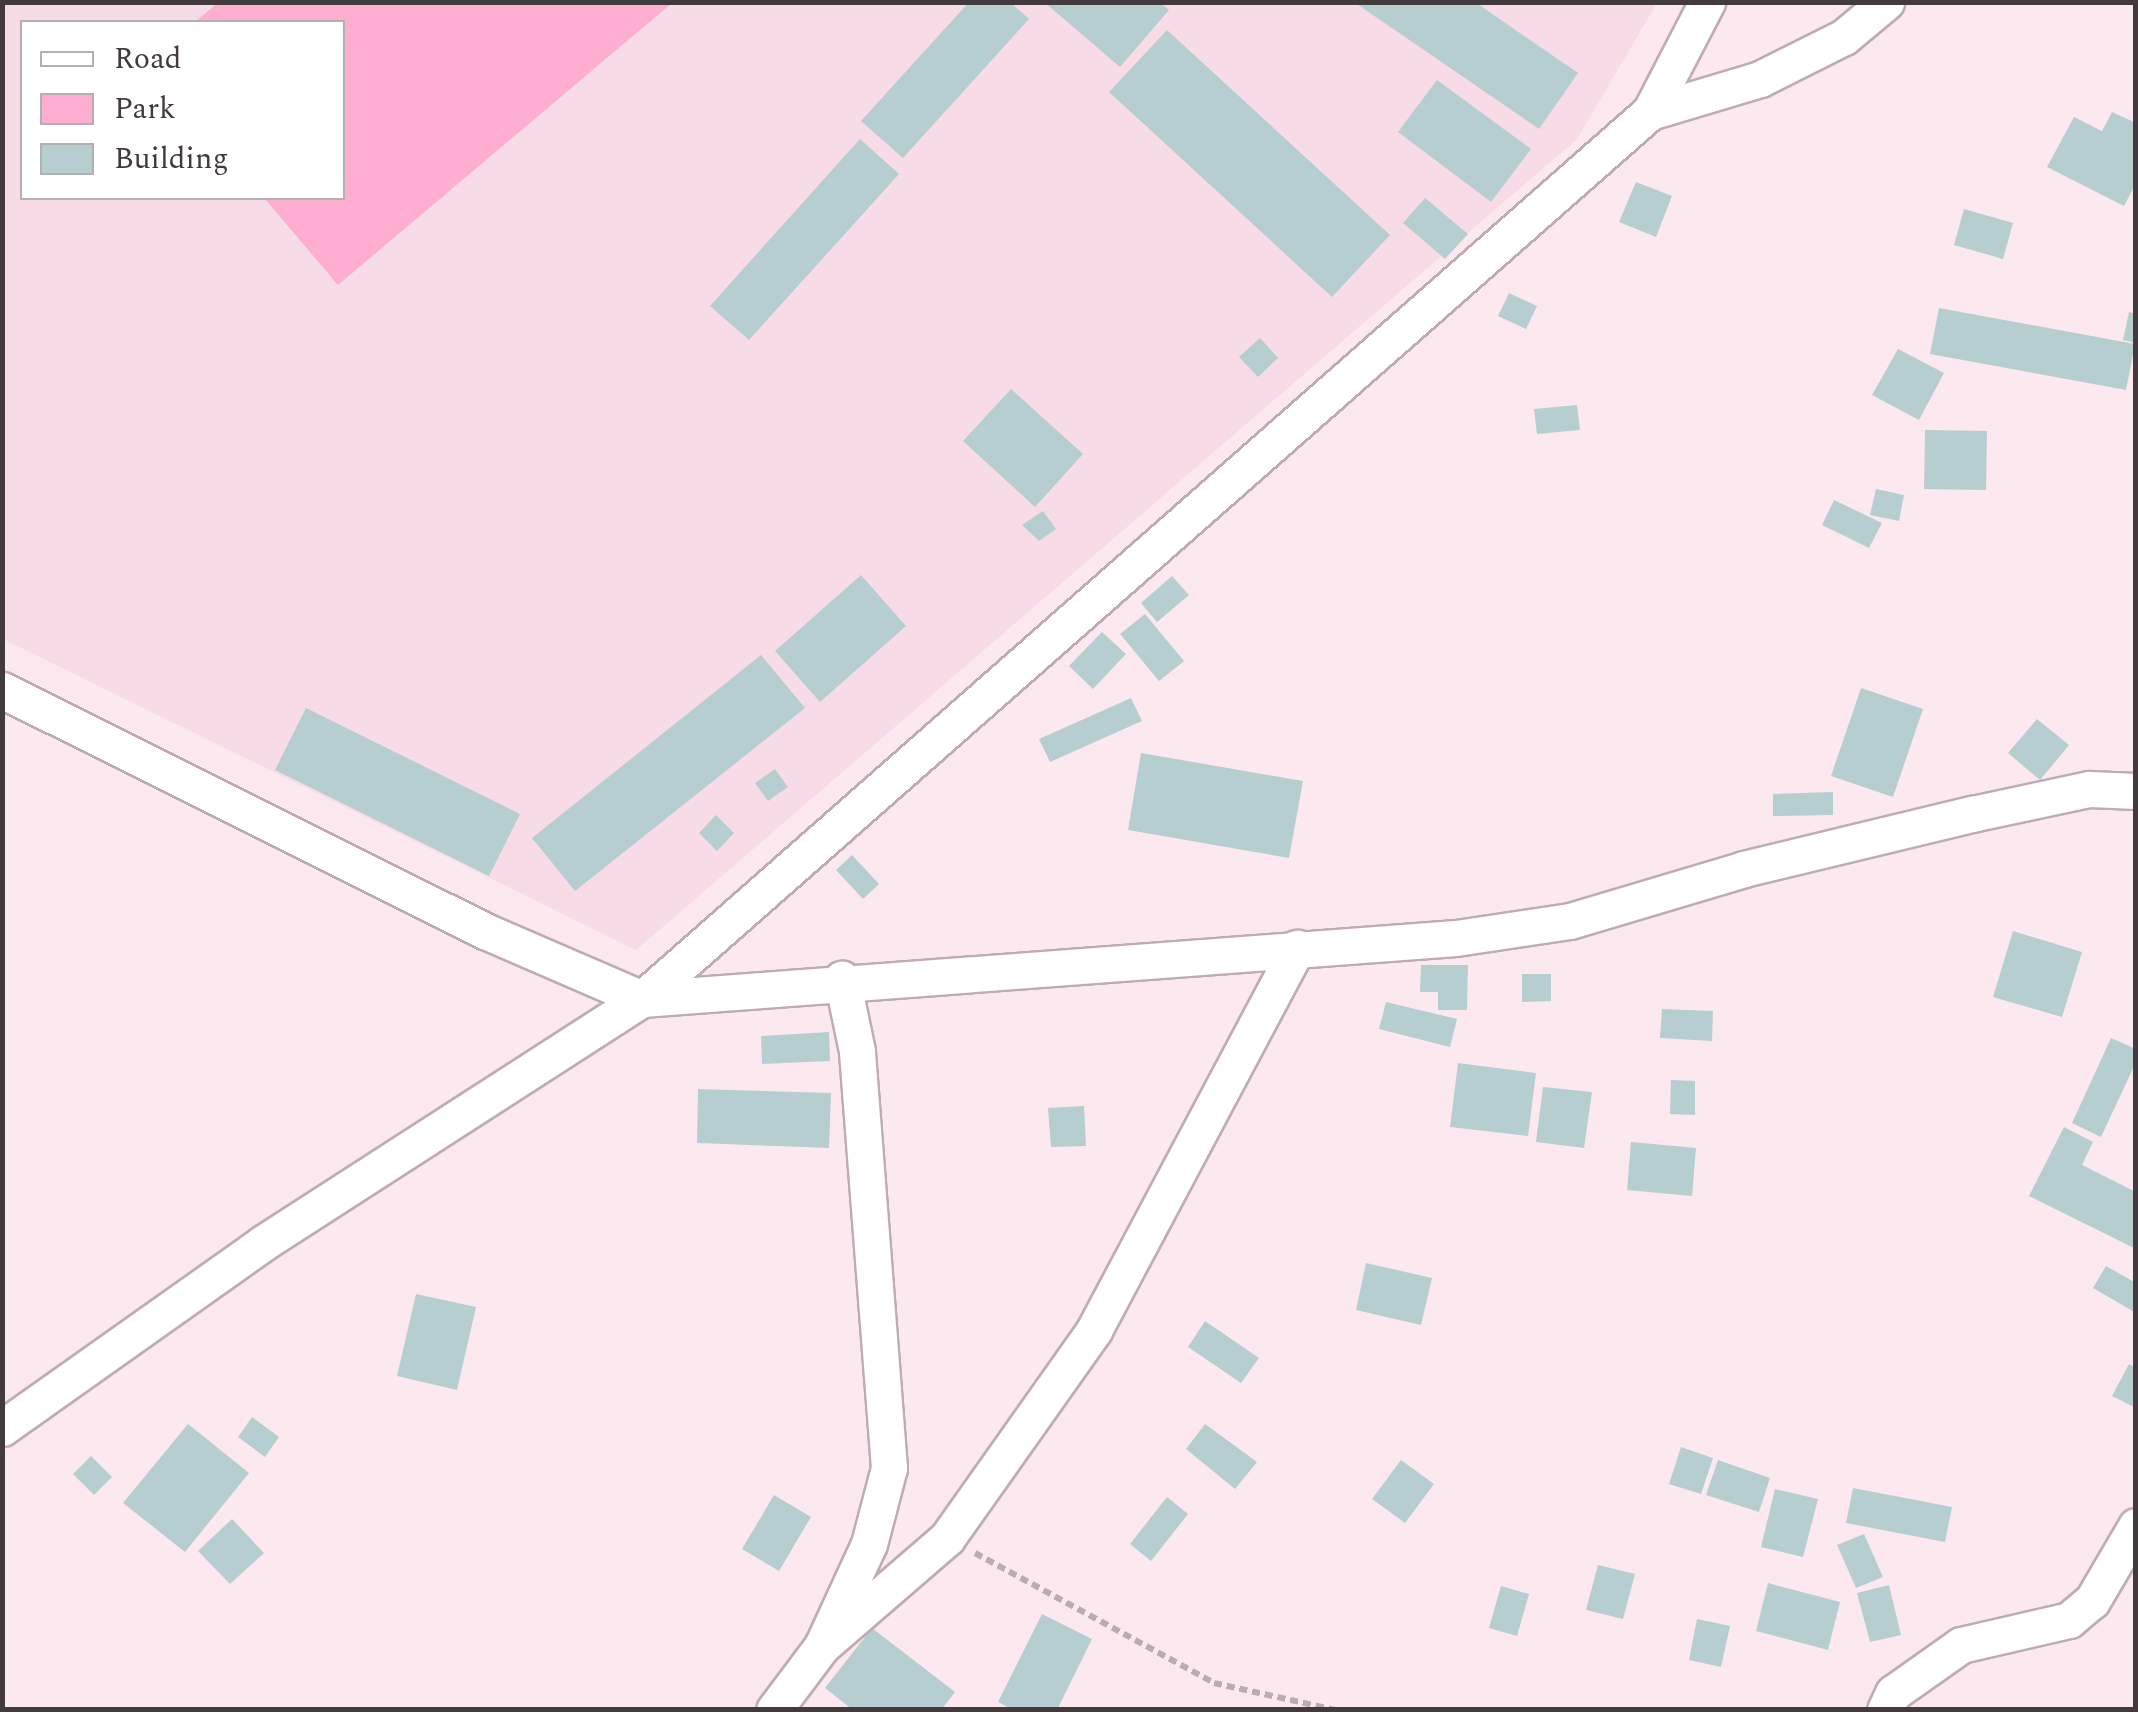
<!DOCTYPE html>
<style>
body{margin:0}
#map{position:relative;width:2138px;height:1712px;overflow:hidden;background:#fce8ef;font-family:Spectral,serif}
div>[style]{position:absolute}
[style*='--x']{left:calc(var(--x)*1px);top:calc(var(--y)*1px);width:calc(var(--w)*1px);rotate:calc(var(--a)*1deg)}
.built>*{inset:0;background:#f7dbe6}
.green>*{inset:0;background:#feaed1}
.building>*{inset:0;background:#b7ced0}
.path>*{height:6px;margin-top:-3px;transform-origin:0;background:repeating-linear-gradient(90deg,#bcacb2 0 8px,transparent 0 13px)}
.roads{filter:drop-shadow(2px 0 #bfacb3) drop-shadow(-2px 0 #bfacb3) drop-shadow(0 2px #bfacb3) drop-shadow(0 -2px #bfacb3)}
.street>*{height:35px;margin:-17.5px;padding:0 17.5px;transform-origin:17.5px;border-radius:17.5px;background:#fff}
span{translate:-50% -50%;white-space:nowrap;text-align:center;line-height:1.15;-webkit-text-stroke:9px #fff;paint-order:stroke}
.frame{position:absolute;inset:0;border:5px solid #423a3d;pointer-events:none}
.legend{position:absolute;left:20px;top:20px;width:325px;height:180px;box-sizing:border-box;background:#fff;border:2px solid #b3b0b1;margin:0;padding:12px 18px;list-style:none;font-size:30px;color:#423a3d}
.legend li{display:flex;align-items:center;gap:20px;height:50px}
.legend b{width:50px;border:2px solid #b3b0b1}
</style>
<div id="map">
<div class="built">
<i style="clip-path:polygon(evenodd,2px 3px,1657px 3px,1577px 139px,636px 950px,3px 639px,2px 3px,22px 22px,342px 22px,342px 198px,22px 198px,22px 22px)"></i>
</div>
<div class="green">
<i style="clip-path:polygon(219px 2px,672px 2px,672px 3px,338px 285px,264px 198px,342px 198px,342px 22px,195px 22px)"></i>
</div>
<div class="building">
<i style="clip-path:polygon(969px 2px,1010px 2px,1029px 19px,903px 158px,861px 121px)"></i>
<i style="clip-path:polygon(1044px 2px,1159px 2px,1169px 10px,1120px 67px)"></i>
<i style="clip-path:polygon(1354px 2px,1475px 2px,1578px 73px,1539px 129px)"></i>
<i style="clip-path:polygon(1167px 30px,1390px 235px,1332px 297px,1109px 92px)"></i>
<i style="clip-path:polygon(1437px 80px,1531px 149px,1491px 202px,1398px 132px)"></i>
<i style="clip-path:polygon(2112px 112px,2136px 123px,2136px 183px,2124px 206px,2047px 167px,2074px 117px,2102px 131px)"></i>
<i style="clip-path:polygon(860px 139px,899px 174px,749px 340px,710px 306px)"></i>
<i style="clip-path:polygon(1636px 182px,1672px 196px,1656px 237px,1619px 222px)"></i>
<i style="clip-path:polygon(1425px 198px,1468px 234px,1445px 259px,1403px 223px)"></i>
<i style="clip-path:polygon(1964px 209px,2013px 223px,2003px 259px,1954px 245px)"></i>
<i style="clip-path:polygon(1509px 293px,1537px 306px,1526px 329px,1498px 316px)"></i>
<i style="clip-path:polygon(1939px 308px,2135px 344px,2126px 390px,1930px 354px)"></i>
<i style="clip-path:polygon(2129px 312px,2136px 314px,2136px 343px,2123px 340px)"></i>
<i style="clip-path:polygon(1260px 338px,1278px 358px,1258px 377px,1239px 357px)"></i>
<i style="clip-path:polygon(1898px 349px,1944px 373px,1919px 420px,1872px 395px)"></i>
<i style="clip-path:polygon(1011px 389px,1083px 454px,1035px 507px,963px 441px)"></i>
<i style="clip-path:polygon(1577px 405px,1580px 430px,1537px 434px,1534px 409px)"></i>
<i style="clip-path:polygon(1925px 430px,1987px 431px,1986px 490px,1924px 489px)"></i>
<i style="clip-path:polygon(1876px 489px,1904px 495px,1899px 521px,1870px 515px)"></i>
<i style="clip-path:polygon(1834px 500px,1882px 523px,1869px 548px,1822px 525px)"></i>
<i style="clip-path:polygon(1043px 511px,1056px 529px,1039px 541px,1022px 525px)"></i>
<i style="clip-path:polygon(861px 575px,906px 626px,820px 702px,775px 651px)"></i>
<i style="clip-path:polygon(1172px 576px,1189px 595px,1157px 622px,1141px 603px)"></i>
<i style="clip-path:polygon(1145px 614px,1184px 661px,1159px 681px,1120px 634px)"></i>
<i style="clip-path:polygon(1102px 632px,1126px 654px,1093px 689px,1069px 666px)"></i>
<i style="clip-path:polygon(761px 655px,805px 708px,575px 891px,532px 838px)"></i>
<i style="clip-path:polygon(1861px 688px,1923px 709px,1893px 797px,1831px 776px)"></i>
<i style="clip-path:polygon(1131px 698px,1142px 721px,1050px 762px,1039px 739px)"></i>
<i style="clip-path:polygon(306px 708px,520px 814px,489px 876px,275px 770px)"></i>
<i style="clip-path:polygon(2037px 719px,2069px 745px,2040px 780px,2008px 753px)"></i>
<i style="clip-path:polygon(1141px 753px,1303px 781px,1289px 858px,1128px 830px)"></i>
<i style="clip-path:polygon(775px 769px,788px 787px,768px 801px,755px 783px)"></i>
<i style="clip-path:polygon(1833px 792px,1833px 815px,1773px 816px,1773px 794px)"></i>
<i style="clip-path:polygon(716px 815px,734px 833px,717px 851px,699px 833px)"></i>
<i style="clip-path:polygon(852px 855px,879px 884px,863px 899px,836px 870px)"></i>
<i style="clip-path:polygon(2013px 931px,2082px 952px,2062px 1017px,1993px 997px)"></i>
<i style="clip-path:polygon(1421px 965px,1468px 965px,1467px 1010px,1438px 1010px,1438px 992px,1420px 992px)"></i>
<i style="clip-path:polygon(1522px 974px,1551px 974px,1551px 1001px,1522px 1002px)"></i>
<i style="clip-path:polygon(1386px 1002px,1457px 1019px,1450px 1047px,1379px 1029px)"></i>
<i style="clip-path:polygon(1662px 1009px,1713px 1011px,1712px 1041px,1660px 1038px)"></i>
<i style="clip-path:polygon(829px 1032px,830px 1061px,762px 1064px,761px 1036px)"></i>
<i style="clip-path:polygon(2111px 1038px,2136px 1049px,2136px 1062px,2101px 1137px,2072px 1123px)"></i>
<i style="clip-path:polygon(1458px 1063px,1536px 1073px,1528px 1136px,1450px 1127px)"></i>
<i style="clip-path:polygon(1671px 1080px,1695px 1081px,1695px 1115px,1670px 1114px)"></i>
<i style="clip-path:polygon(1543px 1087px,1592px 1092px,1584px 1148px,1536px 1142px)"></i>
<i style="clip-path:polygon(698px 1089px,831px 1093px,829px 1148px,697px 1143px)"></i>
<i style="clip-path:polygon(1084px 1106px,1086px 1146px,1051px 1147px,1048px 1108px)"></i>
<i style="clip-path:polygon(2064px 1127px,2093px 1142px,2082px 1165px,2136px 1192px,2136px 1249px,2029px 1196px)"></i>
<i style="clip-path:polygon(1631px 1142px,1696px 1148px,1692px 1196px,1627px 1190px)"></i>
<i style="clip-path:polygon(1366px 1263px,1432px 1278px,1421px 1325px,1356px 1310px)"></i>
<i style="clip-path:polygon(2106px 1266px,2136px 1283px,2136px 1313px,2093px 1288px)"></i>
<i style="clip-path:polygon(416px 1294px,476px 1307px,457px 1390px,397px 1376px)"></i>
<i style="clip-path:polygon(1205px 1321px,1259px 1358px,1241px 1383px,1188px 1347px)"></i>
<i style="clip-path:polygon(2129px 1364px,2136px 1368px,2136px 1408px,2112px 1396px)"></i>
<i style="clip-path:polygon(252px 1417px,279px 1437px,265px 1457px,238px 1437px)"></i>
<i style="clip-path:polygon(188px 1424px,249px 1473px,185px 1552px,123px 1503px)"></i>
<i style="clip-path:polygon(1205px 1424px,1257px 1462px,1235px 1489px,1186px 1449px)"></i>
<i style="clip-path:polygon(1681px 1447px,1713px 1458px,1701px 1494px,1669px 1484px)"></i>
<i style="clip-path:polygon(91px 1456px,112px 1477px,94px 1495px,73px 1474px)"></i>
<i style="clip-path:polygon(1401px 1460px,1434px 1484px,1405px 1523px,1372px 1499px)"></i>
<i style="clip-path:polygon(1718px 1460px,1770px 1478px,1759px 1512px,1706px 1495px)"></i>
<i style="clip-path:polygon(1853px 1488px,1952px 1507px,1945px 1542px,1846px 1523px)"></i>
<i style="clip-path:polygon(1775px 1489px,1818px 1499px,1803px 1557px,1761px 1547px)"></i>
<i style="clip-path:polygon(774px 1495px,811px 1517px,779px 1571px,742px 1549px)"></i>
<i style="clip-path:polygon(1167px 1497px,1188px 1514px,1151px 1561px,1130px 1544px)"></i>
<i style="clip-path:polygon(232px 1519px,264px 1553px,230px 1584px,198px 1551px)"></i>
<i style="clip-path:polygon(1864px 1534px,1883px 1577px,1856px 1588px,1837px 1545px)"></i>
<i style="clip-path:polygon(1598px 1565px,1635px 1574px,1623px 1619px,1586px 1610px)"></i>
<i style="clip-path:polygon(1768px 1583px,1840px 1602px,1828px 1650px,1756px 1631px)"></i>
<i style="clip-path:polygon(1889px 1585px,1901px 1635px,1870px 1642px,1857px 1593px)"></i>
<i style="clip-path:polygon(1501px 1586px,1529px 1594px,1517px 1636px,1489px 1628px)"></i>
<i style="clip-path:polygon(1042px 1614px,1092px 1639px,1057px 1710px,1013px 1710px,998px 1702px)"></i>
<i style="clip-path:polygon(1697px 1619px,1730px 1626px,1721px 1667px,1689px 1660px)"></i>
<i style="clip-path:polygon(872px 1628px,955px 1692px,941px 1710px,853px 1710px,825px 1688px)"></i>
</div>
<div class="path">
<i style="--x:975;--y:1553;--w:272;--a:28.5"></i>
<i style="--x:1214;--y:1683;--w:125;--a:12.5"></i>
</div>
<div class="roads">
<div class="street">
<i style="--x:1650;--y:112;--w:124;--a:-62.6"></i>
<i style="--x:2;--y:690;--w:540;--a:26.52"></i>
<i style="--x:485;--y:931;--w:171;--a:23.4"></i>
<i style="--x:642;--y:999;--w:816;--a:-4.29"></i>
<i style="--x:1456;--y:938;--w:115;--a:-8.5"></i>
<i style="--x:1570;--y:921;--w:182;--a:-16.6"></i>
<i style="--x:1744;--y:869;--w:235;--a:-13.6"></i>
<i style="--x:1972;--y:814;--w:120;--a:-12.1"></i>
<i style="--x:2089;--y:789;--w:47;--a:2.4"></i>
<i style="--x:2;--y:1428;--w:320;--a:-35.3"></i>
<i style="--x:263;--y:1243;--w:451;--a:-32.8"></i>
<i style="--x:642;--y:999;--w:1343;--a:-41.35"></i>
<i style="--x:1650;--y:112;--w:115;--a:-16.7"></i>
<i style="--x:1760;--y:79;--w:94;--a:-26.6"></i>
<i style="--x:1844;--y:37;--w:55;--a:-39.8"></i>
<i style="--x:822;--y:1646;--w:165;--a:-40.8"></i>
<i style="--x:947;--y:1538;--w:255;--a:-54.7"></i>
<i style="--x:1094;--y:1330;--w:433;--a:-62"></i>
<i style="--x:774;--y:1710;--w:80;--a:-53.1"></i>
<i style="--x:822;--y:1646;--w:112;--a:-65.3"></i>
<i style="--x:869;--y:1544;--w:79;--a:-75.3"></i>
<i style="--x:889;--y:1468;--w:418;--a:-94.4"></i>
<i style="--x:857;--y:1051;--w:74;--a:-101.8"></i>
<i style="--x:1885;--y:1710;--w:19;--a:-65"></i>
<i style="--x:1893;--y:1693;--w:83;--a:-35.2"></i>
<i style="--x:1961;--y:1645;--w:111;--a:-13"></i>
<i style="--x:2069;--y:1620;--w:30;--a:-40"></i>
<i style="--x:2092;--y:1601;--w:87;--a:-59.6"></i>
</div>
</div>
<div class="frame"></div>
<ul class="legend">
<li><b style="height:12px;background:#fff"></b>Road</li>
<li><b style="height:28px;background:#feaed1"></b>Park</li>
<li><b style="height:28px;background:#b7ced0"></b>Building</li>
</ul>
</div>
